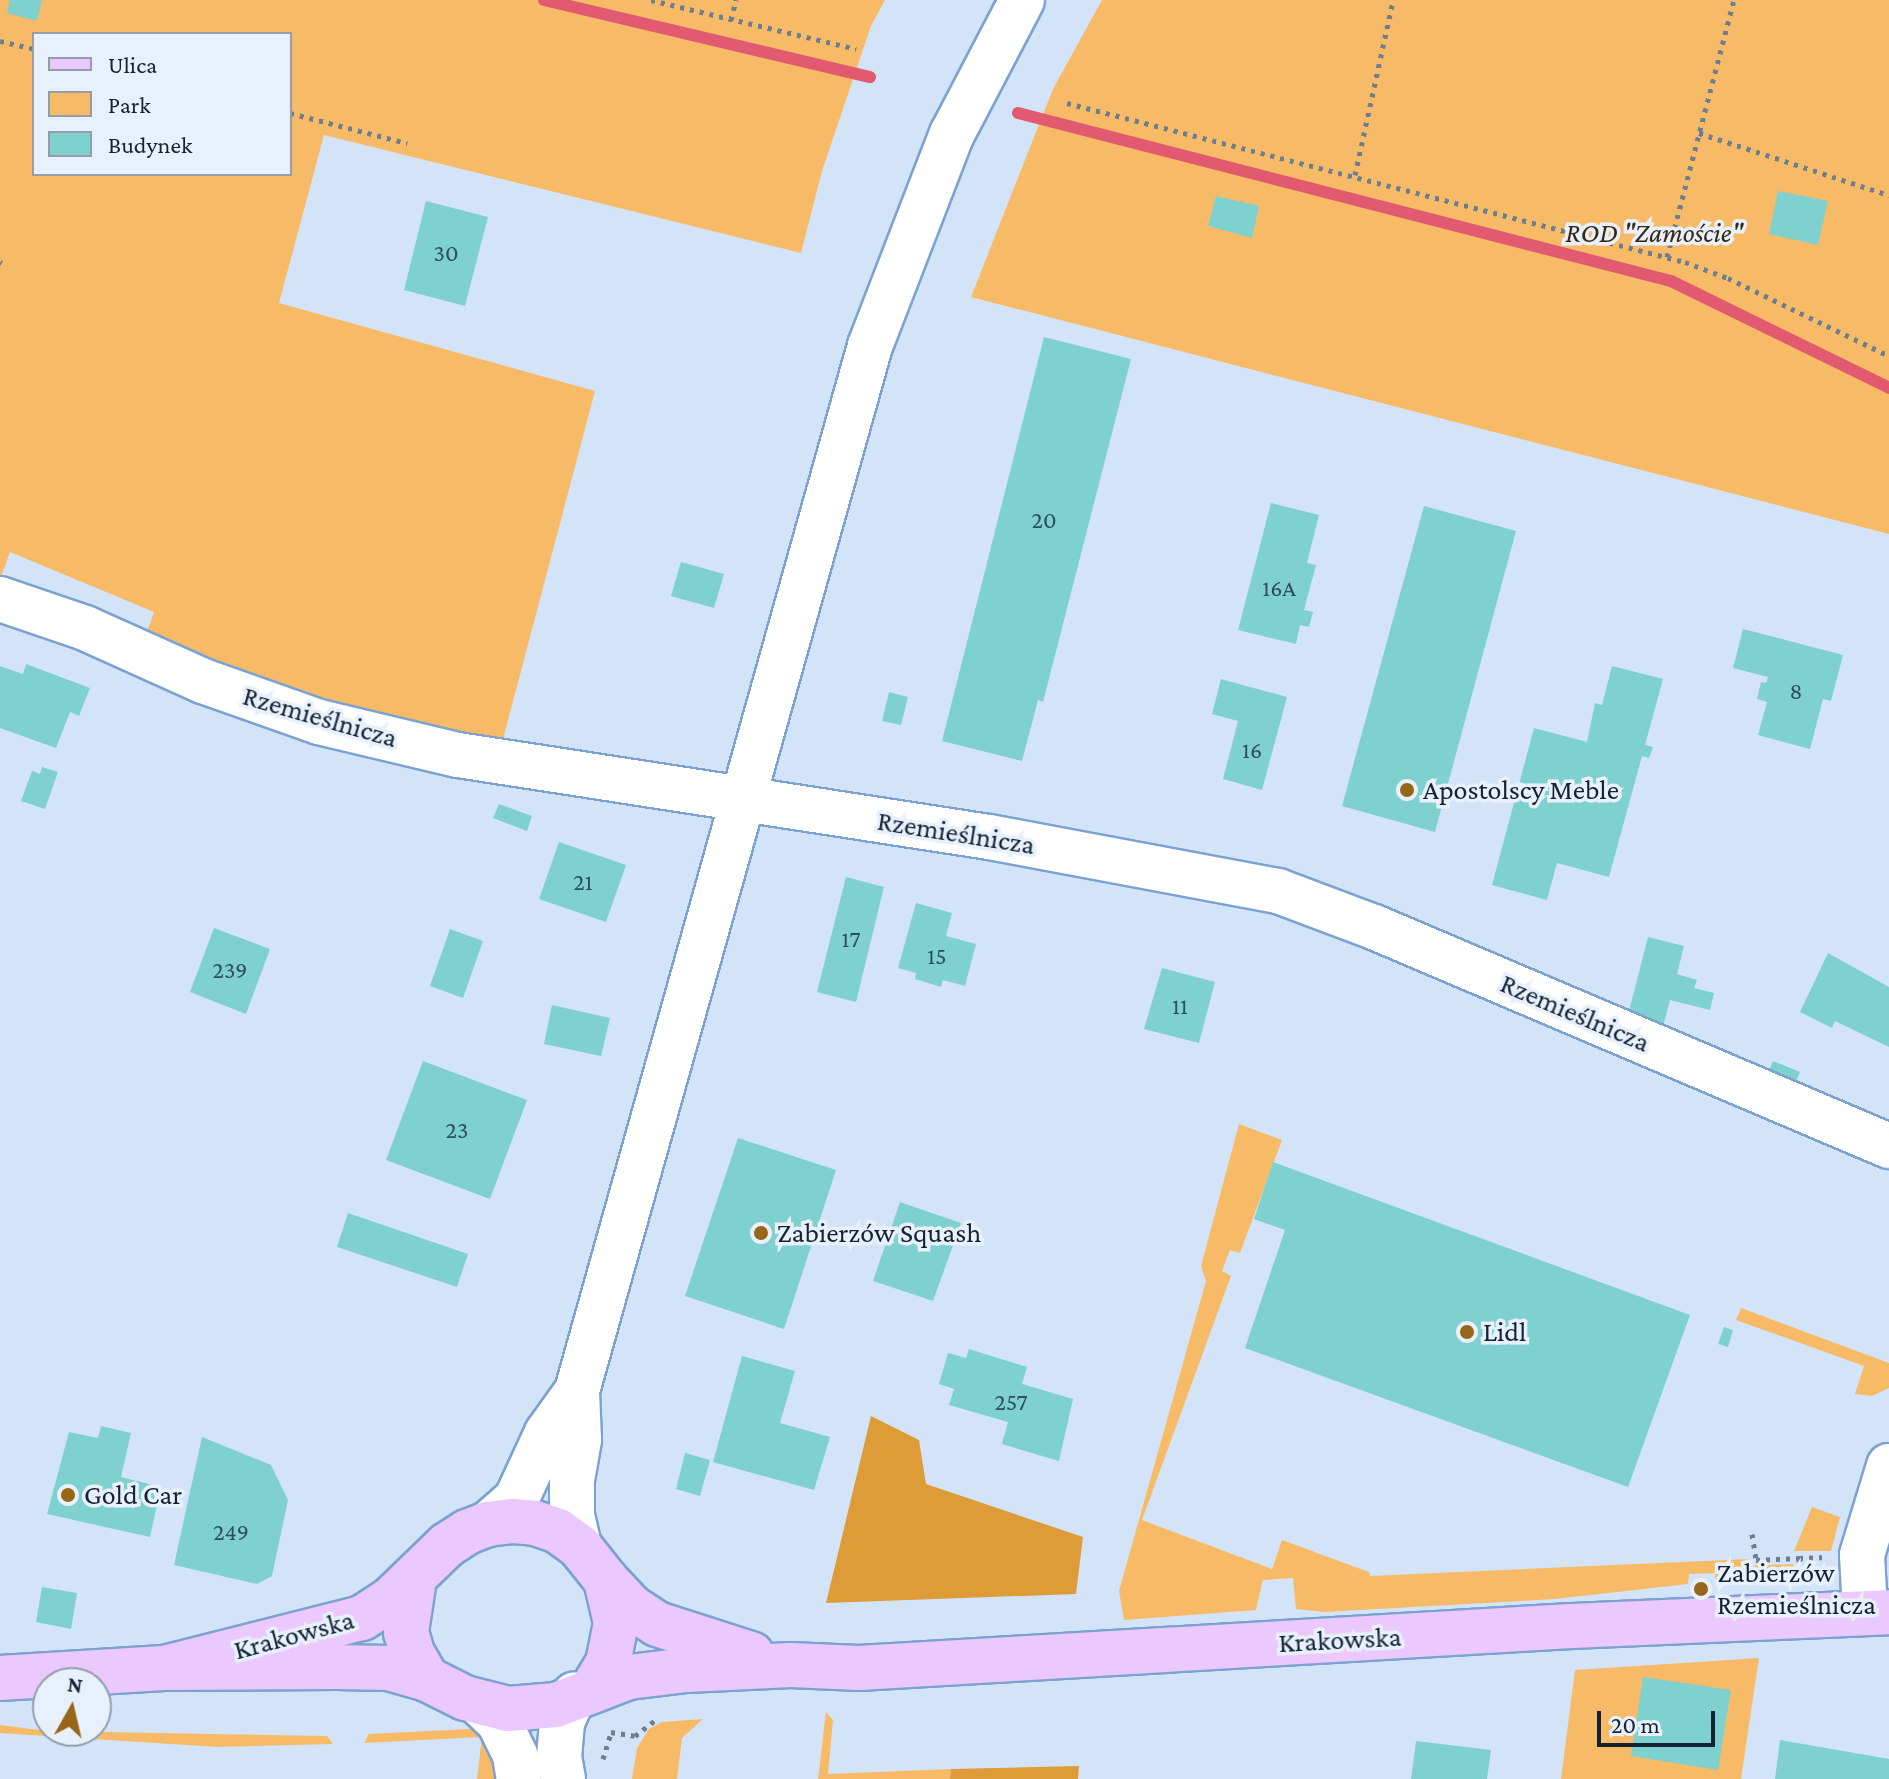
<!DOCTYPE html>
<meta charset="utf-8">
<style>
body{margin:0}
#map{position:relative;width:1889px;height:1779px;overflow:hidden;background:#d4e4f8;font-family:"Crimson Pro",serif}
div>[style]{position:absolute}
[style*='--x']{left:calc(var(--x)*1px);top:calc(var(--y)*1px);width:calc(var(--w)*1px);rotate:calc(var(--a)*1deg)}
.green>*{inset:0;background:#f7bb68}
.forest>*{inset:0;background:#de9c39}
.stream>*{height:12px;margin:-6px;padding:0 6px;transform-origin:6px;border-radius:6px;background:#e25a6f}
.building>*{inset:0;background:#7ed1cf}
.path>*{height:5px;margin-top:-2.5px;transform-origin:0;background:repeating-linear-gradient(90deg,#6e7e91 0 4px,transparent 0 10px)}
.roads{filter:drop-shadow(2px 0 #7ba2d1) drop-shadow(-2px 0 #7ba2d1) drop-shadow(0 2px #7ba2d1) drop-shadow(0 -2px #7ba2d1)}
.minor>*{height:44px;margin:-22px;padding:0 22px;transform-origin:22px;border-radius:22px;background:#fff}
.major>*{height:44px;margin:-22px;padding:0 22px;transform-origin:22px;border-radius:22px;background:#ebc8fd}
.dots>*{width:22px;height:22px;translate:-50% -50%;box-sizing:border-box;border:4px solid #e8f1fb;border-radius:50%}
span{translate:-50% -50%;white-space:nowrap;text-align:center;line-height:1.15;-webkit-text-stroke:7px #e8f1fb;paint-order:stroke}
.number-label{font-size:24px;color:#2e4e5b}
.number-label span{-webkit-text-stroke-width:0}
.park-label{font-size:28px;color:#372814;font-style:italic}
.street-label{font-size:28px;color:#132234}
.poi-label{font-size:28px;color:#132234}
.left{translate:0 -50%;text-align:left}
.legend{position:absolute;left:32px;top:32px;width:260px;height:144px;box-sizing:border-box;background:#e8f1fb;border:2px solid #939eab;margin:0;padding:10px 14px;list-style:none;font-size:24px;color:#132234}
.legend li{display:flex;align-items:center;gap:16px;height:40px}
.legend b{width:40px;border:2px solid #939eab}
.north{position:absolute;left:32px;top:1667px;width:80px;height:80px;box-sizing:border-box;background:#e8f1fb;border:2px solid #939eab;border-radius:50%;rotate:8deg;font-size:22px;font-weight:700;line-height:32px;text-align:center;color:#132234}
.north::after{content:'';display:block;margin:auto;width:28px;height:36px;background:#976618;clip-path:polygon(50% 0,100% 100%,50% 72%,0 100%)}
.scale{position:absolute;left:1597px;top:1711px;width:118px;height:36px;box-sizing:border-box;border:4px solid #132234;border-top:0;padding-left:10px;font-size:24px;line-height:28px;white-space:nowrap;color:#132234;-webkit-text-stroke:6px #e8f1fb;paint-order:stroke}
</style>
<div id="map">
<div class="green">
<i style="clip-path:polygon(evenodd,0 0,885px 0,871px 26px,822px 171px,801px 253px,324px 135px,279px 303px,595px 391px,502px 743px,351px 715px,145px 638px,154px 612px,10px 552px,0 580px,0 0,34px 34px,290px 34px,290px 174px,34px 174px,34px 34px)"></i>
<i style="clip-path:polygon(1102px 0,1889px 0,1889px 534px,971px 297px,1053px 89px)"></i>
<i style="clip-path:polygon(1239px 1124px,1282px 1140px,1240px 1253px,1230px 1250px,1222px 1271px,1231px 1276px,1142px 1520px,1272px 1569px,1282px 1540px,1369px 1572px,1370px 1576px,1749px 1559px,1750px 1566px,1793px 1564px,1794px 1581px,1716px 1584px,1715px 1573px,1689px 1574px,1688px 1584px,1555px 1599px,1324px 1612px,1296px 1609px,1293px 1578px,1263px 1580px,1256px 1610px,1124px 1620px,1119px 1591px,1206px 1281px,1201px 1266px)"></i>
<i style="clip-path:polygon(1741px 1308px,1889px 1363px,1889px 1388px,1872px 1396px,1855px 1394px,1864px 1366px,1736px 1320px)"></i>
<i style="clip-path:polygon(1812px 1507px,1840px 1517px,1831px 1551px,1794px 1551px)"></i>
<i style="clip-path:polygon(1759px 1658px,1741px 1779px,1561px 1779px,1575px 1670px)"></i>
<i style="clip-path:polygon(826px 1712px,833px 1720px,828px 1774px,951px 1769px,950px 1779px,818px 1779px)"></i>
<i style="clip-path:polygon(703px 1719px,682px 1738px,677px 1779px,632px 1779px,637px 1748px,649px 1729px,662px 1722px)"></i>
<i style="clip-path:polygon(0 1725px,48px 1731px,327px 1736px,333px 1744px,217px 1747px,0 1733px)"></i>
<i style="clip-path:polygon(489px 1728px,514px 1779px,477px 1779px,482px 1737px,364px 1743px,369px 1734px)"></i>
</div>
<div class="forest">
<i style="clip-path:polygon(871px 1416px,919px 1440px,926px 1484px,1083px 1537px,1076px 1594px,826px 1603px)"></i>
<i style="clip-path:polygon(1079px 1766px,1078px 1779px,950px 1779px,951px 1769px)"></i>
</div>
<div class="stream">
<i style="--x:544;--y:0;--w:335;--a:13.3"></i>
<i style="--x:1018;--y:113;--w:674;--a:14.43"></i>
<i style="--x:1671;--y:281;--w:243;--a:26.1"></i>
</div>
<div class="building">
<i style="clip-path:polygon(10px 0,42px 0,37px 21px,7px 13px)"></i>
<i style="clip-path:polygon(1778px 191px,1828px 201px,1818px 245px,1769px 234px)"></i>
<i style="clip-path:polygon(1216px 196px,1259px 206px,1252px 238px,1208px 226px)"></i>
<i style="clip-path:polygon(426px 201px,488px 217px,465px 306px,404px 290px)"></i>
<i style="clip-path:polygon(1044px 337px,1131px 359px,1043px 702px,1038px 700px,1022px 761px,942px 741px)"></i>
<i style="clip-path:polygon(1271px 503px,1319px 515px,1307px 563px,1316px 565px,1304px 610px,1313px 612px,1309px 627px,1300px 625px,1296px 644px,1238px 630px)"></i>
<i style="clip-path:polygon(1424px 506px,1516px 531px,1435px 832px,1342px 806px)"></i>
<i style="clip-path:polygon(681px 562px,724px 574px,714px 608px,671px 596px)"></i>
<i style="clip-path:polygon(1743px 629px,1843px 655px,1831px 701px,1823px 699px,1810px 749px,1758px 735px,1767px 702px,1757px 699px,1761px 682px,1766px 683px,1768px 677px,1733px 668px)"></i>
<i style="clip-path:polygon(26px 664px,90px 688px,79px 716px,70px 712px,56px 748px,0 728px,0 666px,23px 674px)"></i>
<i style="clip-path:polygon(1612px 666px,1663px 679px,1645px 745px,1653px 747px,1649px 758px,1642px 756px,1609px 877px,1557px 863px,1547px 900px,1492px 885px,1534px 728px,1587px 742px,1595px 703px,1602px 705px)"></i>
<i style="clip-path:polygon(1221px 679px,1287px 697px,1262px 790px,1223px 779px,1238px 721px,1212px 714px)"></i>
<i style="clip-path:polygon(889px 692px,908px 697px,901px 725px,882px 721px)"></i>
<i style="clip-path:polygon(42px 767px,58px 772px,45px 809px,21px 801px,32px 771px,40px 774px)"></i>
<i style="clip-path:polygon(499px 804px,532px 816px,527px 831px,493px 818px)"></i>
<i style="clip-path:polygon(559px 842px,626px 865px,606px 922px,539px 899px)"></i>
<i style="clip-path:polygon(846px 877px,884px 887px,856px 1002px,817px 992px)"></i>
<i style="clip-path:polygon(916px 903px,952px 913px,946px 936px,976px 944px,965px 986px,943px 980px,941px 987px,915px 979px,916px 973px,898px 968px)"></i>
<i style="clip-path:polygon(214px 928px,270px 949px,246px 1014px,190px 992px)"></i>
<i style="clip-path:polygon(450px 929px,483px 941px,463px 998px,430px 986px)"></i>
<i style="clip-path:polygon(1648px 937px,1684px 946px,1677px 974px,1697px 980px,1694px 988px,1714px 993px,1710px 1010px,1670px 1000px,1662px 1031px,1636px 1020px,1629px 1011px)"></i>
<i style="clip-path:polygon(1828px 953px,1889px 987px,1889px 1047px,1835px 1021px,1832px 1028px,1800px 1012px)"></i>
<i style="clip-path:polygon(1162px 968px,1215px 982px,1199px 1043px,1144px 1029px)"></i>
<i style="clip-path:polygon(552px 1005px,610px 1018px,601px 1056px,544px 1044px)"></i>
<i style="clip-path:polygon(423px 1061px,527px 1100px,490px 1199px,386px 1160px)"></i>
<i style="clip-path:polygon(1773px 1061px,1800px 1072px,1794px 1087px,1767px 1076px)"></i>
<i style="clip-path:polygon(738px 1138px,836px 1170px,784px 1329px,685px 1296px)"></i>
<i style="clip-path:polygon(1273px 1162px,1690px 1315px,1628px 1487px,1245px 1348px,1285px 1230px,1254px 1219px)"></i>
<i style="clip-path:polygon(900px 1202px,961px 1223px,933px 1301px,873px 1281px)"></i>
<i style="clip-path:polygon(348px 1213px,468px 1254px,457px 1287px,337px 1247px)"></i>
<i style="clip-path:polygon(1724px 1327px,1733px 1330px,1728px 1347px,1718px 1344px)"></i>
<i style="clip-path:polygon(969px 1349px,1027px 1367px,1022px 1384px,1073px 1399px,1059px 1461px,1002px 1444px,1008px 1422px,949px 1405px,954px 1389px,939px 1384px,948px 1353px,966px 1358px)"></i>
<i style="clip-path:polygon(742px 1356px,795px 1371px,780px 1423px,830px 1437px,814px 1490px,713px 1462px)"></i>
<i style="clip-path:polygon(101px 1426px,131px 1433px,121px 1477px,161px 1487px,150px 1537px,47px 1514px,69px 1432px,98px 1438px)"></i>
<i style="clip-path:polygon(202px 1437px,271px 1465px,288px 1500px,272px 1576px,257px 1584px,174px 1565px)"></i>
<i style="clip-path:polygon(685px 1453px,710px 1460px,700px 1496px,676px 1489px)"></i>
<i style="clip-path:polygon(42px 1587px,77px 1593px,71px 1629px,36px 1622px)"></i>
<i style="clip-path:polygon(1643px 1677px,1731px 1690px,1718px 1770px,1631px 1756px)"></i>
<i style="clip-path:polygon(1780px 1740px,1889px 1759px,1889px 1779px,1775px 1779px)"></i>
<i style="clip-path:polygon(1416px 1741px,1491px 1750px,1487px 1779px,1411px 1779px)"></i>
</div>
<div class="path">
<i style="--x:651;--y:0;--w:211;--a:13.4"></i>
<i style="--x:731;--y:20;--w:21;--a:-76"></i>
<i style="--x:0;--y:41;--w:35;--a:13"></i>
<i style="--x:1067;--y:103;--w:638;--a:14.43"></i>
<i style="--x:1685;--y:262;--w:46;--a:20.4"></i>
<i style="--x:1728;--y:278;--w:179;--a:25.8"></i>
<i style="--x:290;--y:113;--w:121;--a:14.4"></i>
<i style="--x:1699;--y:133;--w:200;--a:18.1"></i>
<i style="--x:1355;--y:175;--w:179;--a:-77.7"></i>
<i style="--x:1667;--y:257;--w:266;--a:-75.4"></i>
<i style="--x:0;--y:262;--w:2;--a:27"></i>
<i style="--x:1752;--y:1534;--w:26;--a:81"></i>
<i style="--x:1756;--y:1560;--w:43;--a:-2.7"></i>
<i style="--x:1799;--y:1558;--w:16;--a:86"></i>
<i style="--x:1799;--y:1558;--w:23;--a:-2"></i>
<i style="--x:603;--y:1759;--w:28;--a:-73"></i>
<i style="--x:611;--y:1732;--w:24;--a:9"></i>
<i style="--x:635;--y:1736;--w:29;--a:-38"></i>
</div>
<div class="roads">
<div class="minor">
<i style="--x:0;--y:599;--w:90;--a:18.8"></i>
<i style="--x:85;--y:628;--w:129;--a:24.2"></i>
<i style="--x:203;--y:681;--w:123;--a:19.5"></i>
<i style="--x:319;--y:722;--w:143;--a:13.4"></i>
<i style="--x:458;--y:755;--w:537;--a:8.78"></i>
<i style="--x:989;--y:837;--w:294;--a:10.6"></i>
<i style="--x:1278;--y:891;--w:103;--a:20.6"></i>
<i style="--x:1374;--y:927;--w:560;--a:23.04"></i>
<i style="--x:488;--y:1524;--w:37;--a:-41"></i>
<i style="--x:516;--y:1500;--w:74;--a:-65.2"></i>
<i style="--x:547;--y:1433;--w:52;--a:-54.5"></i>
<i style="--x:579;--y:1546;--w:32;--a:-103"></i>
<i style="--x:572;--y:1515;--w:35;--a:-90"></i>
<i style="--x:572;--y:1480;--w:41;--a:-80.1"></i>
<i style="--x:579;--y:1440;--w:49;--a:-92.3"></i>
<i style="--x:577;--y:1391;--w:1085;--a:-74.34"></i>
<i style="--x:870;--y:346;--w:227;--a:-68.9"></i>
<i style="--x:952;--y:134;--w:151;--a:-62.4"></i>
<i style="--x:1865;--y:1612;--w:57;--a:-93"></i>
<i style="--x:1862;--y:1555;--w:93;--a:-73.1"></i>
<i style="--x:478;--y:1702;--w:29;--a:44"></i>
<i style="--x:499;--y:1722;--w:37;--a:64"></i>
<i style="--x:515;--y:1755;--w:24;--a:81"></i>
<i style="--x:563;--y:1779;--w:22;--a:-100"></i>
<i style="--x:559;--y:1757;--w:35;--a:-85"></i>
<i style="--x:562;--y:1722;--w:30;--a:-66"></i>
</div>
<div class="major">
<i style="--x:414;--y:1579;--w:54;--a:98.6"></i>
<i style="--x:406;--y:1632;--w:22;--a:74"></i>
<i style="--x:412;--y:1653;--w:30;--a:60"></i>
<i style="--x:427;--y:1679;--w:42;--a:26.6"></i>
<i style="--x:465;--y:1698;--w:44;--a:14.3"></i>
<i style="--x:508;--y:1709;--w:48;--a:-4.8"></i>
<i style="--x:556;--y:1705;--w:78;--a:-21"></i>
<i style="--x:629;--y:1677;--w:58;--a:-6.9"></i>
<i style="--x:687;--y:1670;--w:104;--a:-2.8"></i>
<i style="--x:791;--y:1665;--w:68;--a:2.5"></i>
<i style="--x:859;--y:1668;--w:713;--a:-3.38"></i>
<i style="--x:1571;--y:1626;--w:318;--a:-2.5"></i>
<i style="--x:606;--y:1580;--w:37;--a:47"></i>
<i style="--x:631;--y:1607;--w:31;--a:33"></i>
<i style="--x:657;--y:1624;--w:99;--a:17.7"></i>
<i style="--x:164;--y:1668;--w:204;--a:-14.2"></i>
<i style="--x:362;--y:1618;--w:35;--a:-33"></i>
<i style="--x:391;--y:1599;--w:78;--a:-44"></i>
<i style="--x:447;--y:1545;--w:24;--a:-33"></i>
<i style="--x:467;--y:1532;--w:22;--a:-21"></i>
<i style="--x:488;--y:1524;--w:25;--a:-7"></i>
<i style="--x:513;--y:1521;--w:22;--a:5"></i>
<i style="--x:535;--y:1523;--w:24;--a:19"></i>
<i style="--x:558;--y:1531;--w:26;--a:36"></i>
<i style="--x:579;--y:1546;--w:43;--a:51.5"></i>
<i style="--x:606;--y:1580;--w:44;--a:76.9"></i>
<i style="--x:616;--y:1623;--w:41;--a:101.3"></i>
<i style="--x:608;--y:1663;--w:29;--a:121"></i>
<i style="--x:0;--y:1678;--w:164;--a:-3.5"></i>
<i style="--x:164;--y:1668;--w:172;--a:-0.3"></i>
<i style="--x:336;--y:1667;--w:53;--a:1.1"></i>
<i style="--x:389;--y:1668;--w:40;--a:16"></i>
</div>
</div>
<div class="dots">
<i style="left:1407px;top:790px;background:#976618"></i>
<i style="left:761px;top:1233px;background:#976618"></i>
<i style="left:1467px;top:1332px;background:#976618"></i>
<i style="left:68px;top:1495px;background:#976618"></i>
<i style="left:1701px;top:1589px;background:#976618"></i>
</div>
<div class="number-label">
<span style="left:446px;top:253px">30</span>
<span style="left:1044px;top:520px">20</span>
<span style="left:1279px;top:588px">16A</span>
<span style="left:1796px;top:691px">8</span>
<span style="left:1252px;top:750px">16</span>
<span style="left:583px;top:882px">21</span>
<span style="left:851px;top:939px">17</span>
<span style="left:937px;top:956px">15</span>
<span style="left:230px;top:970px">239</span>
<span style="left:1180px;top:1006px">11</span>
<span style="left:457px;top:1130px">23</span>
<span style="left:1011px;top:1402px">257</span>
<span style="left:231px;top:1532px">249</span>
</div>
<div class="park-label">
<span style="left:1654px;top:233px">ROD "Zamoście"</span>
</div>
<div class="street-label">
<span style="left:320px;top:717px;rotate:16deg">Rzemieślnicza</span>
<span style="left:956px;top:833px;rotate:9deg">Rzemieślnicza</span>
<span style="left:1575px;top:1013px;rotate:23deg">Rzemieślnicza</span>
<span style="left:294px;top:1635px;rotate:-15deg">Krakowska</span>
<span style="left:1340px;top:1640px;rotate:-3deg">Krakowska</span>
</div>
<div class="poi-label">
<span class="left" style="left:1423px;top:790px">Apostolscy Meble</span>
<span class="left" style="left:777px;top:1233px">Zabierzów Squash</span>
<span class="left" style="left:1483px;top:1332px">Lidl</span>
<span class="left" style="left:84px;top:1495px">Gold Car</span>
<span class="left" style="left:1717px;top:1589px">Zabierzów<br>Rzemieślnicza</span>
</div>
<ul class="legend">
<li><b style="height:10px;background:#ebc8fd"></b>Ulica</li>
<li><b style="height:22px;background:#f7bb68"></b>Park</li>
<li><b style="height:22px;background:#7ed1cf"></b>Budynek</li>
</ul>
<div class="north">N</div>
<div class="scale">20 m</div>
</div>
